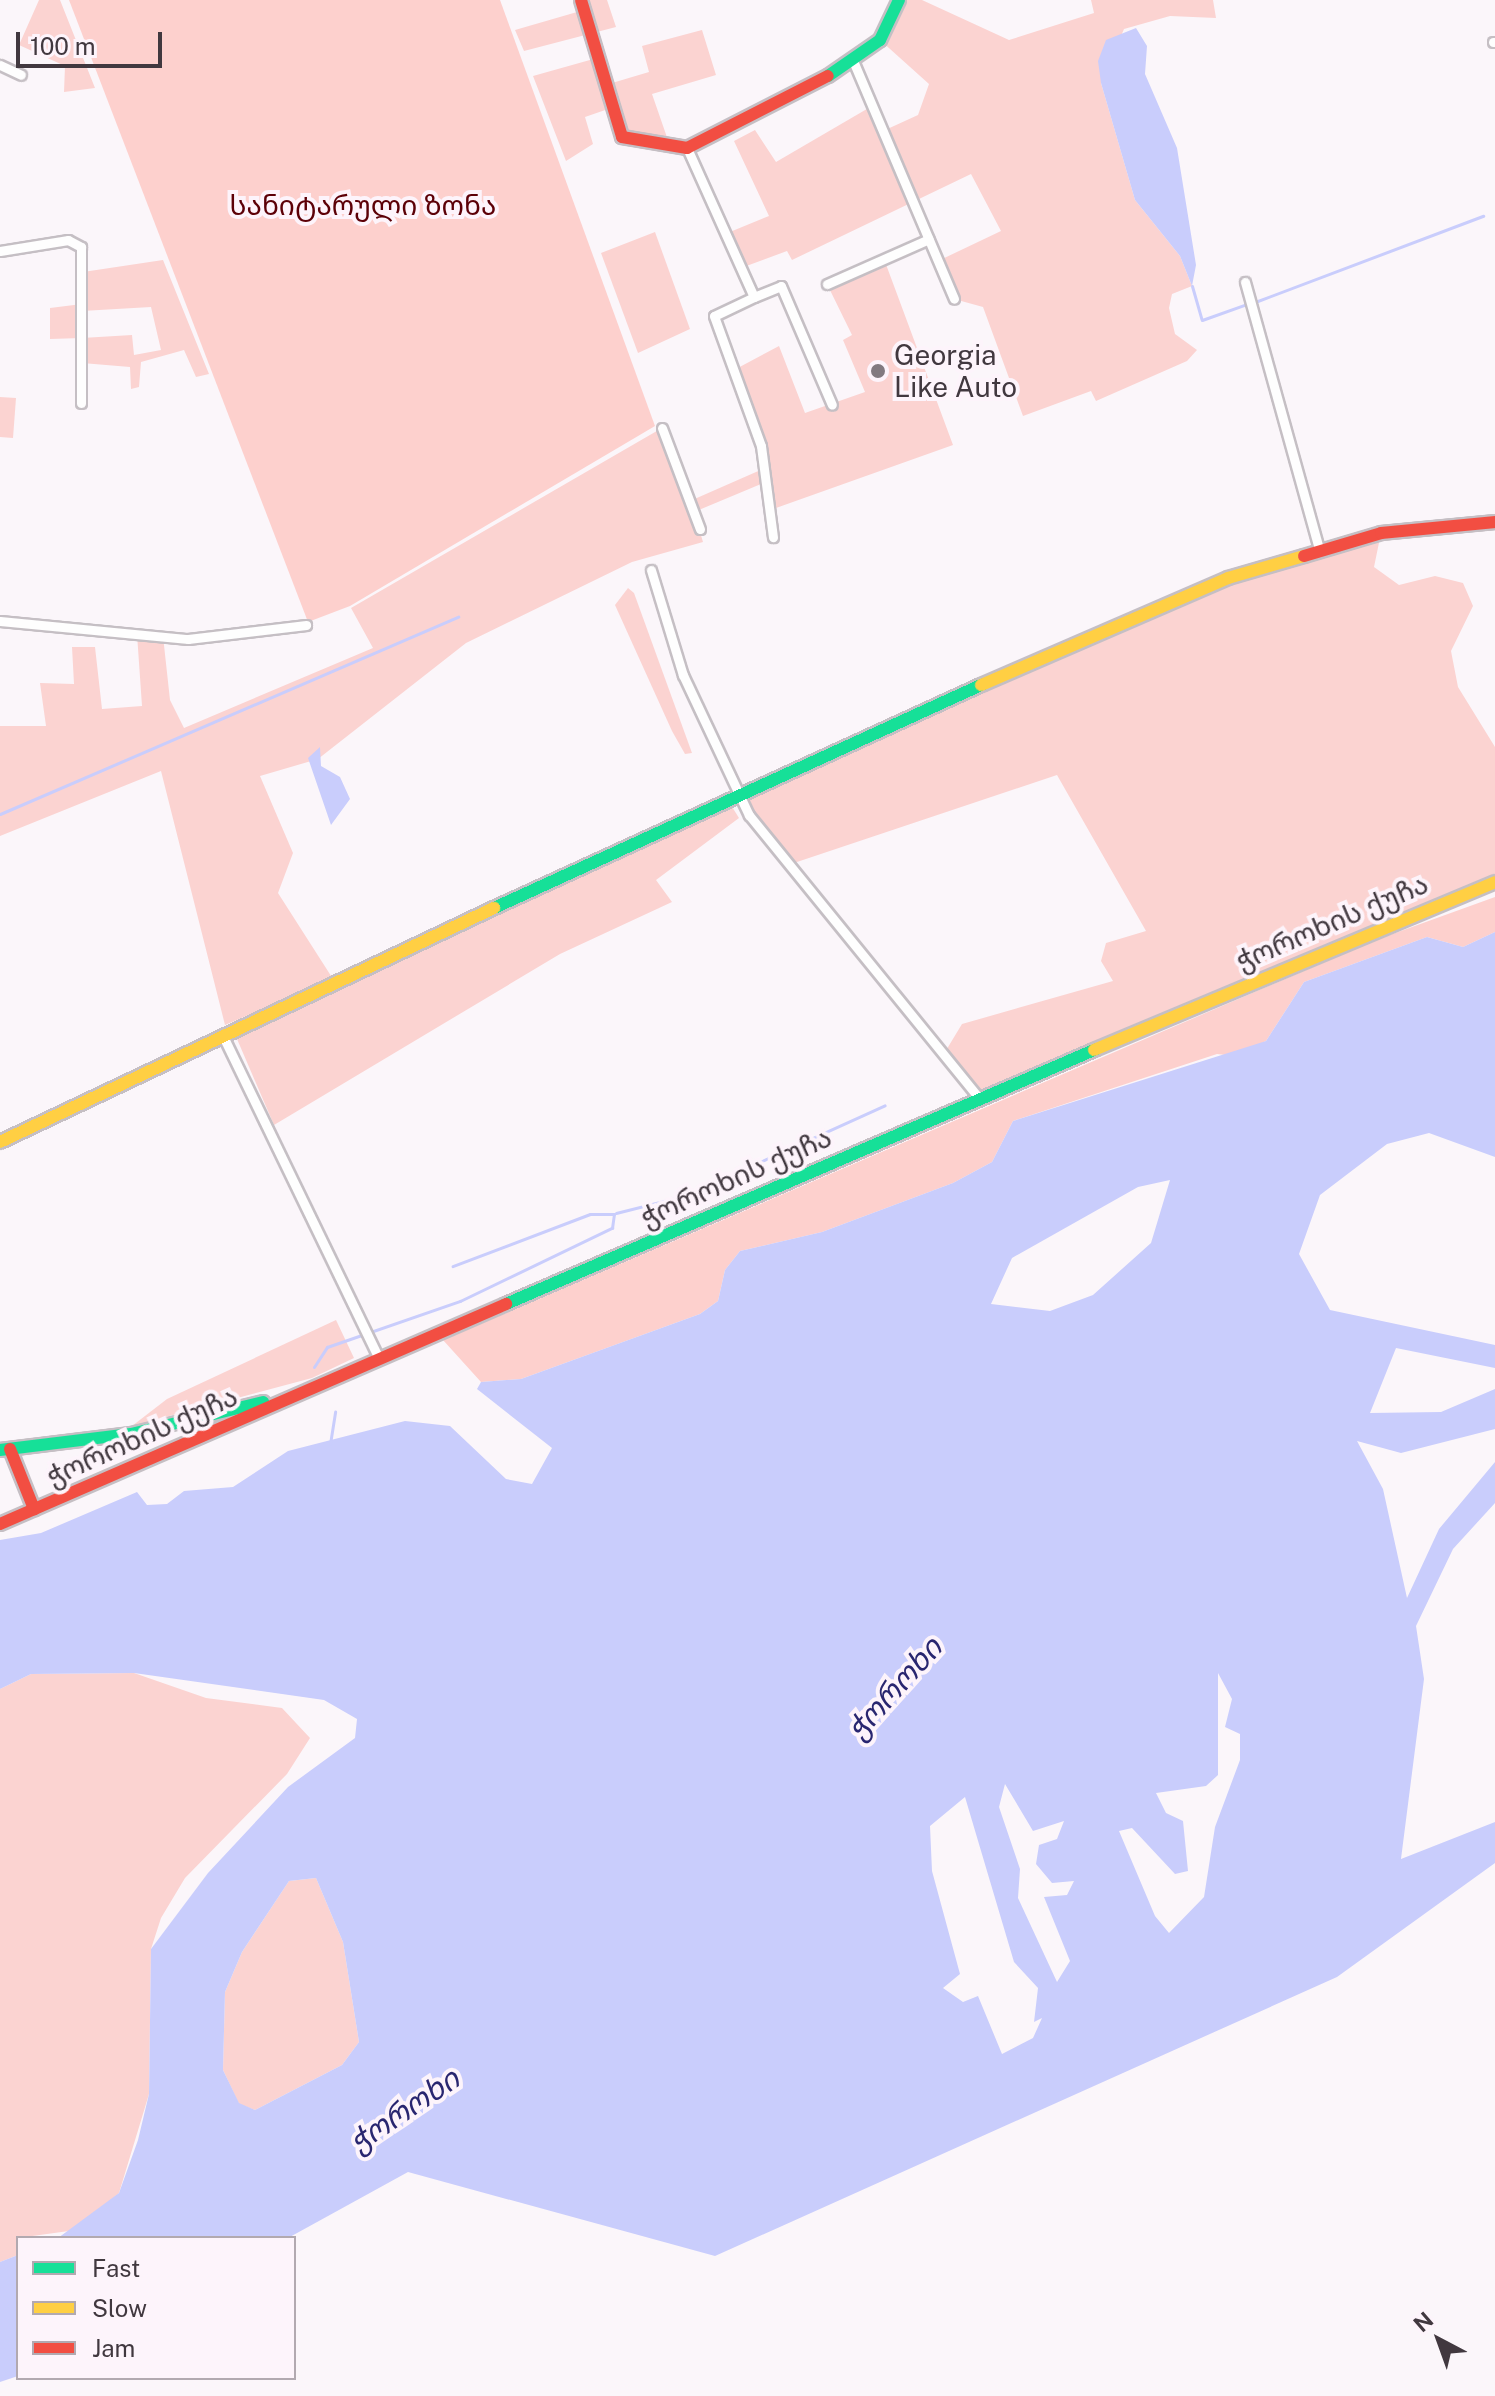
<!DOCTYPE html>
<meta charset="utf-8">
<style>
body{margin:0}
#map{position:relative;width:1495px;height:2396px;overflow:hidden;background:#fbf6fa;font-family:"Public Sans","Noto Sans Georgian",sans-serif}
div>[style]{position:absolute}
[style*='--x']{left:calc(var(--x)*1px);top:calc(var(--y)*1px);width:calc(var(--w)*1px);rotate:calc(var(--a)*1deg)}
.green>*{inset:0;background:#fbd3d1}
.forest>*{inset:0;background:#fdd0cd}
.water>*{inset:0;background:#c9cdfc}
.stream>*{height:3px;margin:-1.5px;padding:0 1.5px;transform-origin:1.5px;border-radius:1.5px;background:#c9cdfc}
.roads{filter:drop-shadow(2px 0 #c5bfc4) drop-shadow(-2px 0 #c5bfc4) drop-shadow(0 2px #c5bfc4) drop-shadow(0 -2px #c5bfc4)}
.street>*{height:9px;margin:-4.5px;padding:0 4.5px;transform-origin:4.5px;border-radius:4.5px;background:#fefefe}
.fast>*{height:12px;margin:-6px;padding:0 6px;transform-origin:6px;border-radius:6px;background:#16e098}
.slow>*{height:12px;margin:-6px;padding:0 6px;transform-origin:6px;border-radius:6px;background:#ffcf43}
.jam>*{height:12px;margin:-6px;padding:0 6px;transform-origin:6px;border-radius:6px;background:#f24e42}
.dots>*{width:22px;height:22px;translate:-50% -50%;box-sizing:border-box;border:4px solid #fdf4fb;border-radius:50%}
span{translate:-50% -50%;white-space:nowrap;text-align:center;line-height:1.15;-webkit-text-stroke:8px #fdf4fb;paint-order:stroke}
.park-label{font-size:28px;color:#5c0007}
.poi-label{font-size:28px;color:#41383f}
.left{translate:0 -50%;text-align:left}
.street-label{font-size:28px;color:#41383f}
.water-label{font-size:30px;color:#292670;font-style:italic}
.legend{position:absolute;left:16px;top:2236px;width:280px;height:144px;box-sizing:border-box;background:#fdf4fb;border:2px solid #b2a9b0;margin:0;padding:10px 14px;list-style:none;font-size:24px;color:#41383f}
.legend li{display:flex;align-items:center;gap:16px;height:40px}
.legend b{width:40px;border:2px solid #b2a9b0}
.north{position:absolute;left:1399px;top:2300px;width:80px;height:80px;-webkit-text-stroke:6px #fdf4fb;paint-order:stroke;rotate:319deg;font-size:22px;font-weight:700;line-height:32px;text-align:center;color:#41383f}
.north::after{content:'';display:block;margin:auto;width:28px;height:36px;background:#41383f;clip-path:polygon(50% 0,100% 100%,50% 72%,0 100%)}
.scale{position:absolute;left:16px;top:32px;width:146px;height:36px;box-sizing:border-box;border:4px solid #41383f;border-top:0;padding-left:10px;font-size:24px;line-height:28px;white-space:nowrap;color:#41383f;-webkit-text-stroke:6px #fdf4fb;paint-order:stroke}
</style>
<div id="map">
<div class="green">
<i style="clip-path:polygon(39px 0,60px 0,95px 88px,64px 92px,65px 66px,19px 45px)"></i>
<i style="clip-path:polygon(582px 0,607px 0,616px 27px,524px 51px,515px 30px,584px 10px)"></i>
<i style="clip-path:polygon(899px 0,922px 0,1009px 40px,1094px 13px,1091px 0,1213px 0,1216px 18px,1170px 16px,1124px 29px,1101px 83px,1135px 200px,1180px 256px,1192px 286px,1172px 294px,1169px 308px,1175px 334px,1197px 350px,1187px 361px,1096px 401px,1091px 391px,1023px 416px,983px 307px,954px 299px,938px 261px,1001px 231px,971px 174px,792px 260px,787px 251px,741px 268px,725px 234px,769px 216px,734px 141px,755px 130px,776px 162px,872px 106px,883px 131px,918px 115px,929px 84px,880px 40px)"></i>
<i style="clip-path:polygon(702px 30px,716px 75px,652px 94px,670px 146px,626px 135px,612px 83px,649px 72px,642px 46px)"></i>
<i style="clip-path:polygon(597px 58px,611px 108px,585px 117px,593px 144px,566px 161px,533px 76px)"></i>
<i style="clip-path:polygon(655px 232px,690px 329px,638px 353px,601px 253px)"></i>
<i style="clip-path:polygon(884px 259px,953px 445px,776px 508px,770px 509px,766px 482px,694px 512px,703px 542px,632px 562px,466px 643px,318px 759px,260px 776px,293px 853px,278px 893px,333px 979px,225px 1025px,161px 771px,0 836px,0 726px,46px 726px,40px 683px,74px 684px,72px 647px,95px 647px,102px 709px,142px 706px,137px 634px,163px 636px,170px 700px,184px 728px,373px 648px,351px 608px,662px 428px,690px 501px,765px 468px,734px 370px,779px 346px,805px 413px,865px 392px,843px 340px,852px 335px,827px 284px)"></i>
<i style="clip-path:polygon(evenodd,163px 260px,209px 374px,196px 377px,184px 350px,141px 362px,139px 387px,131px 389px,130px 367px,82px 363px,82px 338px,50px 339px,50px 308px,82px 304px,83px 272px,163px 260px,151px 307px,161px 350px,134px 355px,132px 335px,82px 338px,82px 311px,151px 307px)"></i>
<i style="clip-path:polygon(0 397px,16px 398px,13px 438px,0 437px)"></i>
<i style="clip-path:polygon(1381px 533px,1374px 567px,1399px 585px,1435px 576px,1463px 583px,1473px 606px,1451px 651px,1458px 687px,1495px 747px,1495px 882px,979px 1098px,942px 1057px,962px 1024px,1113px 981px,1101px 961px,1106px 943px,1146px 931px,1057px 775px,785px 866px,738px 792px,1228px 578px)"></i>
<i style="clip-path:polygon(628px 588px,634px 593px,692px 753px,685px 754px,672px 731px,615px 605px)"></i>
<i style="clip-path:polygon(729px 802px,739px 818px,656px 880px,672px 902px,560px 954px,274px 1125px,237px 1039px)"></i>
<i style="clip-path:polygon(336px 1320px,354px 1358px,312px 1378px,132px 1426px,167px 1399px)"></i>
<i style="clip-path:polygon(134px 1673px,206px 1698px,282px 1708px,310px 1738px,287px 1774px,185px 1878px,161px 1918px,151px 1949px,149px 2094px,119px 2193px,76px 2230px,18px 2238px,18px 2255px,0 2262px,0 1689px,31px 1674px)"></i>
<i style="clip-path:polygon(316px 1878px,343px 1942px,359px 2042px,342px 2065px,255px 2110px,239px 2104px,223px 2070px,225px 1992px,242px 1952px,289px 1881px)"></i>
</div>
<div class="forest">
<i style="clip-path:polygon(69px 0,500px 0,655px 426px,350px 606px,308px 622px)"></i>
<i style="clip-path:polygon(1495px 897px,1495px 932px,1463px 947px,1427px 937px,1304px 982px,1266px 1041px,1235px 1056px,1217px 1054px,1013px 1121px,992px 1162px,953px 1183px,822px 1232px,740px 1251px,725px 1270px,718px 1301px,700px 1314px,521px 1379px,481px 1382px,443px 1340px,1376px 940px)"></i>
</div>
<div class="water">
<i style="clip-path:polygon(1136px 28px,1147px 46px,1145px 74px,1177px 148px,1196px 265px,1192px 286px,1180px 256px,1135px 200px,1101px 83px,1098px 61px,1106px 40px)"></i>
<i style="clip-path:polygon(320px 747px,321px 766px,340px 777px,350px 799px,331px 825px,308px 758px)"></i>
<i style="clip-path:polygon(evenodd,1495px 932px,1495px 1157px,1429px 1133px,1387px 1144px,1320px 1195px,1299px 1254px,1330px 1310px,1495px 1345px,1495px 1368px,1396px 1348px,1370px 1413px,1441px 1412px,1495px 1389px,1495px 1429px,1401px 1453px,1357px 1441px,1383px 1489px,1407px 1598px,1439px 1529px,1495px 1462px,1495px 1503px,1453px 1549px,1416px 1626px,1424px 1679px,1401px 1859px,1495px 1822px,1495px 1863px,1337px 1977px,715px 2256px,408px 2172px,288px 2238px,58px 2238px,119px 2193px,138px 2140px,149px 2094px,151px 1949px,208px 1873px,288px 1787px,355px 1738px,357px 1719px,324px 1700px,134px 1673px,31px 1674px,0 1689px,0 1540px,41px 1533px,137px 1492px,147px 1505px,167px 1504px,184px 1491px,233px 1487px,288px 1451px,405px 1421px,450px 1426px,506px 1479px,532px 1484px,552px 1448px,477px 1389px,481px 1382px,521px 1379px,700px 1314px,718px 1301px,725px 1270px,740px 1251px,822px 1232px,953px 1183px,992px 1162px,1013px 1121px,1266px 1041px,1304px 982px,1427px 937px,1463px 947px,1495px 932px,1170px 1180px,1151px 1243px,1093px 1295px,1050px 1311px,991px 1304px,1012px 1258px,1138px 1187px,1170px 1180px,1495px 932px,1218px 1673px,1232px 1699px,1225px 1727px,1240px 1734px,1240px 1760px,1215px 1827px,1204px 1897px,1169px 1933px,1155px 1916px,1119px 1831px,1132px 1828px,1175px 1874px,1188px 1871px,1183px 1821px,1166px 1813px,1156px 1793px,1206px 1786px,1218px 1775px,1218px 1673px,1495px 932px,1005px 1784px,1033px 1831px,1064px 1821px,1057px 1839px,1039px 1845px,1036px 1864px,1052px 1883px,1074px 1881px,1067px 1895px,1044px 1897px,1070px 1961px,1057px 1982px,1018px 1898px,1020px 1869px,999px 1807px,1005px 1784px,1495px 932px,965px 1797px,1014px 1962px,1038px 1988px,1034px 2022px,1042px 2018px,1033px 2038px,1002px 2054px,978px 1996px,963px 2002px,943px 1988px,960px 1974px,932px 1871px,930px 1826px,965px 1797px,1495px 932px,316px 1878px,343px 1942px,359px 2042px,342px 2065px,255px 2110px,239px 2103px,223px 2070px,225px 1992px,242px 1952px,289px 1881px,316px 1878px)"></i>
<i style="clip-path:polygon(18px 2255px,18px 2376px,0 2382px,0 2262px)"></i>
</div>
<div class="stream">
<i style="--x:1192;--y:286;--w:35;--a:74"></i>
<i style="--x:1202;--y:320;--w:48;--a:-19.6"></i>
<i style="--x:1255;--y:302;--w:244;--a:-20.7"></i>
<i style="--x:0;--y:814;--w:499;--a:-23.3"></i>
<i style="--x:616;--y:1213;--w:73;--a:-14.2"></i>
<i style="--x:687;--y:1195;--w:217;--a:-24.4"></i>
<i style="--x:314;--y:1367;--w:24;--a:-57"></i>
<i style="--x:327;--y:1347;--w:141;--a:-19.1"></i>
<i style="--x:460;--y:1301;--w:169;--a:-25.7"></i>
<i style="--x:612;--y:1228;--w:14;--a:-82"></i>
<i style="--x:614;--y:1214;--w:24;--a:180"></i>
<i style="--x:590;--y:1214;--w:147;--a:159.2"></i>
<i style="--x:330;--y:1444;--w:33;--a:-81"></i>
</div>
<div class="roads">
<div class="street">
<i style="--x:1493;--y:42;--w:2;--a:0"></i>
<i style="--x:854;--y:63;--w:256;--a:67"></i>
<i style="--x:0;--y:65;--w:23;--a:25"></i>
<i style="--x:687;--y:148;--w:163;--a:65.8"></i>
<i style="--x:754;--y:297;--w:29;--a:-22"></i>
<i style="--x:781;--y:286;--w:129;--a:66.8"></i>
<i style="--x:0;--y:251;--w:69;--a:-9.2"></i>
<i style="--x:68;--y:240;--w:15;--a:28"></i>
<i style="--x:81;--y:247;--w:156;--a:90"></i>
<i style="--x:1245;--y:282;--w:276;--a:74.5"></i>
<i style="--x:827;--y:284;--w:111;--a:-23.8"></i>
<i style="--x:754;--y:297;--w:44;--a:154.6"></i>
<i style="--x:714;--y:316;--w:138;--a:70.1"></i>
<i style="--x:761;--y:446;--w:92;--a:82.5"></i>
<i style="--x:662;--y:428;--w:108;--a:69.4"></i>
<i style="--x:651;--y:570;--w:110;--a:73.1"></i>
<i style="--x:683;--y:675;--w:155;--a:64.8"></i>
<i style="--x:749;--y:815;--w:365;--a:50.9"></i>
<i style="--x:0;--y:621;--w:189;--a:5.5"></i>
<i style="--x:188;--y:639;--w:119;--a:-6.8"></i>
<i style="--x:223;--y:1036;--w:359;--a:64.2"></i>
</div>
<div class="fast">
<i style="--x:828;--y:76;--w:63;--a:-34.7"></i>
<i style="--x:880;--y:40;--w:44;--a:-64.6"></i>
<i style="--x:494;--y:908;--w:536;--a:-24.6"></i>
<i style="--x:506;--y:1304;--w:641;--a:-23.36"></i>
<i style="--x:0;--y:1450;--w:132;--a:-7"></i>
<i style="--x:131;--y:1434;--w:136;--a:-13.6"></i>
</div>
<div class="slow">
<i style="--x:981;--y:685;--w:269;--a:-23.4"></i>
<i style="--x:1228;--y:578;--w:79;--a:-16.1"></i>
<i style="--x:1094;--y:1050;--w:435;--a:-22.7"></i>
<i style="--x:0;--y:1142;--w:547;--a:-25.35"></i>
</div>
<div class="jam">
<i style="--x:581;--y:0;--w:143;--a:73.3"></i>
<i style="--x:622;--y:137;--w:66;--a:9.6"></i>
<i style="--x:687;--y:148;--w:158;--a:-27.1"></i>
<i style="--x:1304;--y:556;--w:80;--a:-16.6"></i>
<i style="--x:1381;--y:533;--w:115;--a:-5.5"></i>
<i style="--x:10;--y:1449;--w:65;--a:68.2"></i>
<i style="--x:0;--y:1524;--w:552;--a:-23.5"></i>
</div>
</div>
<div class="dots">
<i style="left:878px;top:371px;background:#827a80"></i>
</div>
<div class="park-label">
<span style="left:363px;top:205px">სანიტარული ზონა</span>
</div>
<div class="poi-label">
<span class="left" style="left:894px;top:371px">Georgia<br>Like Auto</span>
</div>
<div class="street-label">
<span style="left:1332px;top:922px;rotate:-23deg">ჭოროხის ქუჩა</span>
<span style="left:736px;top:1177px;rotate:-24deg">ჭოროხის ქუჩა</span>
<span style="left:142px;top:1436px;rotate:-24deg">ჭოროხის ქუჩა</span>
</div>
<div class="water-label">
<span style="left:894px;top:1688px;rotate:-48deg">ჭოროხი</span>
<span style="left:404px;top:2110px;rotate:-34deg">ჭოროხი</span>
</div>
<ul class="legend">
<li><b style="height:10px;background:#16e098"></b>Fast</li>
<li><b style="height:10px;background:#ffcf43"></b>Slow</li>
<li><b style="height:10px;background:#f24e42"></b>Jam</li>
</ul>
<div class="north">N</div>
<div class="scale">100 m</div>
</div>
